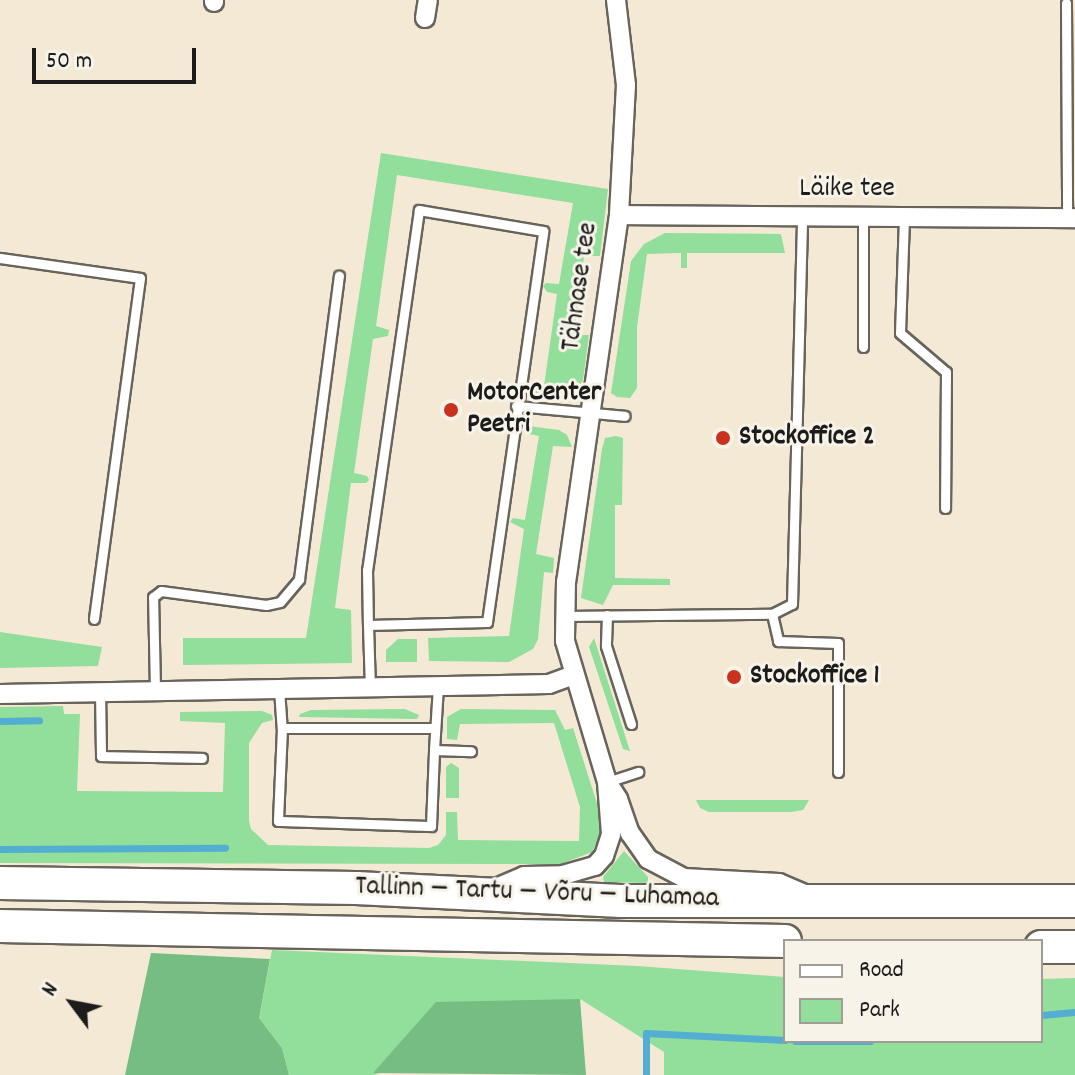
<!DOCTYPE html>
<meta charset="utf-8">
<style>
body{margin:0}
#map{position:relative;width:1075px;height:1075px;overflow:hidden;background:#f4e9d4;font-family:Dekko,sans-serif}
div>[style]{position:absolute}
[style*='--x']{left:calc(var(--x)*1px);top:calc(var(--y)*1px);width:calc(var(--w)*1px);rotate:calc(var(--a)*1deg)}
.green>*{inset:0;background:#92de9b}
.forest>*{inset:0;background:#75bd83}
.stream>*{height:7px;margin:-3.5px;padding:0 3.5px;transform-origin:3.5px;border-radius:3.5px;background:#53aed1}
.roads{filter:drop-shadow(2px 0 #68645c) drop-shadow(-2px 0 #68645c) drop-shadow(0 2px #68645c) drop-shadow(0 -2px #68645c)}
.lane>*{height:9px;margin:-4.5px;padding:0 4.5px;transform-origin:4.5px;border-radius:4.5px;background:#fff}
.street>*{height:18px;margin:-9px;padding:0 9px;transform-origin:9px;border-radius:9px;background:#fff}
.highway>*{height:32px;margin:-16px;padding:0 16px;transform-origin:16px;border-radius:16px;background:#fff}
.dots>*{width:22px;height:22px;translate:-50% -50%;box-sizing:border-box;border:4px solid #f7f3e8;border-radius:50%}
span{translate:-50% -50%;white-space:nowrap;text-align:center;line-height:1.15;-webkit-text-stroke:6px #f7f3e8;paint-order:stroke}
.street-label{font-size:28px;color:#1c1c1c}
.poi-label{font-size:28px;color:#1c1c1c;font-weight:700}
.left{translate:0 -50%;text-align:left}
.legend{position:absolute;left:783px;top:939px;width:260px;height:104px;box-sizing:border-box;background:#f7f3e8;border:2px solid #9f9d96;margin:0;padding:10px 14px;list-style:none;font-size:24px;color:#1c1c1c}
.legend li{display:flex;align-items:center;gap:16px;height:40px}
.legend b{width:40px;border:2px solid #9f9d96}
.north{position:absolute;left:32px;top:963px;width:80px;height:80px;-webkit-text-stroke:6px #f7f3e8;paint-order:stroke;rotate:302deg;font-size:22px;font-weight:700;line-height:32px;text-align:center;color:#1c1c1c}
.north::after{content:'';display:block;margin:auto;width:28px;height:36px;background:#1c1c1c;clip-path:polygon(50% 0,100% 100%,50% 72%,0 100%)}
.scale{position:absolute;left:32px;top:48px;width:164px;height:36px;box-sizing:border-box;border:4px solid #1c1c1c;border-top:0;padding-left:10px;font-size:24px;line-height:28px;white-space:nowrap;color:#1c1c1c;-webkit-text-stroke:6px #f7f3e8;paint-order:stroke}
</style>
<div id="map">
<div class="green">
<i style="clip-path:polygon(381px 153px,608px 189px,600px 256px,584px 256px,574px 335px,589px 335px,583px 380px,576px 393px,568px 396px,537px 394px,529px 385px,544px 386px,557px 294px,547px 292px,543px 286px,546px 283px,559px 284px,573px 203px,397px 175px,376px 326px,389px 330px,388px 336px,373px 339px,354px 473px,367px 476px,369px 480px,366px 483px,351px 483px,335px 608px,351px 610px,352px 663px,183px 665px,183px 638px,306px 638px)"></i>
<i style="clip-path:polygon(665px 233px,781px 234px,785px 253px,687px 253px,687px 268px,681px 268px,681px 253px,647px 254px,637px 327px,637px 388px,630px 398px,617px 397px,611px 393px,631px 261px,644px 244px)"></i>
<i style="clip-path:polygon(528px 426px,559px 430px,567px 435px,572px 447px,553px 446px,536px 554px,554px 558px,553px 573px,544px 572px,538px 639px,533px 649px,509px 662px,429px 661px,428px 638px,509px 636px,524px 529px,510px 522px,513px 518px,525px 520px,539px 436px,524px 433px)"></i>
<i style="clip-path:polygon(616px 436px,623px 438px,622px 505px,615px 505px,615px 578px,670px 579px,670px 585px,613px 585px,603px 605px,581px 598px,602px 449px,605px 438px)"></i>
<i style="clip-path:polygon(0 632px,102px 647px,98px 666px,0 668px)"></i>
<i style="clip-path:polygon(594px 638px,630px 751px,623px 749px,589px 647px)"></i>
<i style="clip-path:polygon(398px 639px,417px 639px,417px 662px,386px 662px,386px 650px)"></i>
<i style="clip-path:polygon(63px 706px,64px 714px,80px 714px,77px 791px,223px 792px,225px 723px,180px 721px,180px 712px,262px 711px,272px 715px,273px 720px,262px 723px,249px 743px,249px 821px,251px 829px,268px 845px,429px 848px,438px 845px,446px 835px,446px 812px,457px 812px,458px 840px,579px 841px,580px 807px,554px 723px,460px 724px,457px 740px,447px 739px,447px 717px,461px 709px,555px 710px,565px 730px,573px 728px,601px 816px,602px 831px,592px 852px,561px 864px,0 863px,0 707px)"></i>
<i style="clip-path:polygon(405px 709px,419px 715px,417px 719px,299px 717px,300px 714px,311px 710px)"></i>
<i style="clip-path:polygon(451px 763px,459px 768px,459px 798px,446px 798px,446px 767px)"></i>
<i style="clip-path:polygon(696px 800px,809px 800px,803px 810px,791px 812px,709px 812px,700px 808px)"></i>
<i style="clip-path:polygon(624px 851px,648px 877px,648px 883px,604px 882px,603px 877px)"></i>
<i style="clip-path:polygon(272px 950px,637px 966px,785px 977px,785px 1041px,1041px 1041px,1041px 979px,1075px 978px,1075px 1075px,664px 1075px,664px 1052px,580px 999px,374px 1075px,289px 1075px,282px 1048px,259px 1018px)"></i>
</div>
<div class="forest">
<i style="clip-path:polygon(151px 953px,270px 959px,259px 1018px,282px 1048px,289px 1075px,125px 1075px)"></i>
<i style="clip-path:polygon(580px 999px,586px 1075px,373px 1073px,436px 1002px)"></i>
</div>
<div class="stream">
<i style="--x:0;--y:721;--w:39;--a:-1"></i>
<i style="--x:0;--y:849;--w:225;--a:-0.3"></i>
<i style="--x:1041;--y:1015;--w:34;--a:-5"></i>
<i style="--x:795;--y:1041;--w:75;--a:0"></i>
<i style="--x:646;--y:1075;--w:42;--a:-90"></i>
<i style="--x:646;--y:1033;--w:139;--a:2.9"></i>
</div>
<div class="roads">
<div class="lane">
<i style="--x:1066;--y:3;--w:215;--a:89.7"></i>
<i style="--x:863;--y:218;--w:129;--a:90"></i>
<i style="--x:904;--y:218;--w:115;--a:92"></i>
<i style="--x:900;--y:333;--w:60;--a:40.3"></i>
<i style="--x:946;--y:372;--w:136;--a:90.4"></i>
<i style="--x:0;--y:258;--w:141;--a:8.1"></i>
<i style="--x:140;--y:278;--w:344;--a:97.7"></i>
<i style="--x:516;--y:406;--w:109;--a:5.2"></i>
<i style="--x:772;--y:614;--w:28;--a:77"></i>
<i style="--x:778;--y:641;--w:60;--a:1.9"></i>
<i style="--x:838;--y:643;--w:129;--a:90"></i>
<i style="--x:607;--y:615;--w:31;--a:92"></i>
<i style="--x:606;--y:646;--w:82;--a:72.2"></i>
<i style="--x:564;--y:616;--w:208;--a:-0.6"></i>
<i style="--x:772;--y:614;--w:22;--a:-27"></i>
<i style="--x:792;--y:604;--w:386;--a:-88.5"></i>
<i style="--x:368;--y:625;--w:119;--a:-1.4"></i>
<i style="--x:487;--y:622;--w:395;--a:-81.8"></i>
<i style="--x:543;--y:231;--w:126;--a:-170.4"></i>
<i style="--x:419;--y:210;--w:364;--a:98.2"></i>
<i style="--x:367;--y:570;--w:55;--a:89"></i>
<i style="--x:368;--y:625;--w:62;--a:88.2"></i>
<i style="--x:438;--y:686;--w:64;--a:93.6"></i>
<i style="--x:434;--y:750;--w:37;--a:2"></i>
<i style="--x:155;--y:689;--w:92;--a:-91.2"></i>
<i style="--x:153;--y:597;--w:10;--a:-37"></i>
<i style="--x:161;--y:591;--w:106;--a:7.6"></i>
<i style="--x:266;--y:605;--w:14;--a:-12"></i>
<i style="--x:280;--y:602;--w:30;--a:-50"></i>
<i style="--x:299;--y:579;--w:306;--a:-82.5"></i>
<i style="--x:279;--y:689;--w:39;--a:86"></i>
<i style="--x:282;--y:728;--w:93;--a:92.5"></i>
<i style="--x:278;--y:821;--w:153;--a:1.9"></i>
<i style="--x:431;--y:826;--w:76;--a:-87.7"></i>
<i style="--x:100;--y:691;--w:65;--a:89.1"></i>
<i style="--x:101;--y:756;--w:101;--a:1.1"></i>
<i style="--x:282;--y:728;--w:153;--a:0"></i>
<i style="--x:607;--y:782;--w:33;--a:-18"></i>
</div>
<div class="street">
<i style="--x:616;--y:0;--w:86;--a:83.3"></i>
<i style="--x:626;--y:85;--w:130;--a:93.1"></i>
<i style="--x:619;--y:215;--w:370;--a:98.2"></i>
<i style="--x:566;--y:581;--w:60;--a:91"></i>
<i style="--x:565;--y:641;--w:147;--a:73.4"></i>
<i style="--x:607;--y:782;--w:20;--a:57"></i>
<i style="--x:618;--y:799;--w:36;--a:71"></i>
<i style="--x:630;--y:833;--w:32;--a:55"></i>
<i style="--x:648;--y:859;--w:41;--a:27.8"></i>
<i style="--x:684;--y:878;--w:95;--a:3"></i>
<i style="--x:779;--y:883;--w:28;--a:23"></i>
<i style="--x:214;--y:2;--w:2;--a:-90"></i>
<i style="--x:425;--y:18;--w:18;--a:-81"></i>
<i style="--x:619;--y:215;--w:456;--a:0.4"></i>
<i style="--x:0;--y:694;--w:549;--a:-1.04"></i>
<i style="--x:549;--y:684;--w:27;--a:-20"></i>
<i style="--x:496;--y:888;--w:30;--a:-23"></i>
<i style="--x:524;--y:876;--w:39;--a:-1"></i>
<i style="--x:563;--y:875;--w:33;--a:-16"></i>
<i style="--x:595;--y:866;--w:13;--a:-48"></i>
<i style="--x:604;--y:856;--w:23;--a:-72"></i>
<i style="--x:611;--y:834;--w:52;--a:-94.4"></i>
</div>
<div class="highway">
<i style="--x:0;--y:883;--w:356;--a:0.8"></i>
<i style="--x:356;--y:888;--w:265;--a:2.8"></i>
<i style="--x:621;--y:901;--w:454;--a:0"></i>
<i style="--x:0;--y:926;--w:785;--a:1.09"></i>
<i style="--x:1041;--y:947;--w:34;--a:0"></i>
</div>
</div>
<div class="dots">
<i style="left:451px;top:410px;background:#c8321e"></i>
<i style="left:723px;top:438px;background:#c8321e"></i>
<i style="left:734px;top:677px;background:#c8321e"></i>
</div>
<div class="street-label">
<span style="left:847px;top:190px">Läike tee</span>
<span style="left:581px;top:287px;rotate:-82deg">Tähnase tee</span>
<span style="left:537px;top:894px;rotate:2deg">Tallinn — Tartu — Võru — Luhamaa</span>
</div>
<div class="poi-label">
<span class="left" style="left:467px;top:410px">MotorCenter<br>Peetri</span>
<span class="left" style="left:739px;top:438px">Stockoffice 2</span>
<span class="left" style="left:750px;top:677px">Stockoffice 1</span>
</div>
<ul class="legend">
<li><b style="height:10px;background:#fff"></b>Road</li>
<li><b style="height:22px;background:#92de9b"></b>Park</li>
</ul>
<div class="north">N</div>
<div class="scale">50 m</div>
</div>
